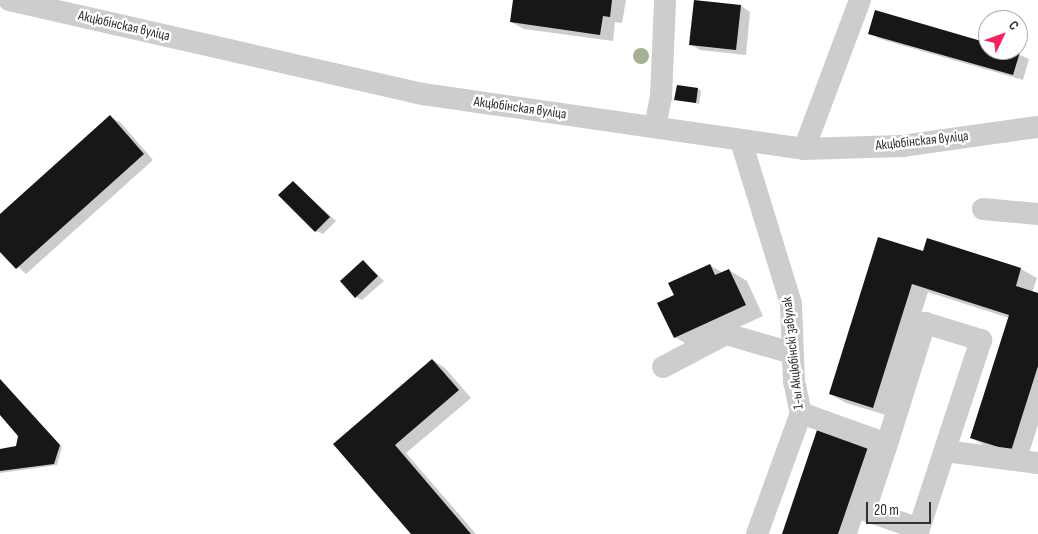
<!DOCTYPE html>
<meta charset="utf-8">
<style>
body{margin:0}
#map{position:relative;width:1038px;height:534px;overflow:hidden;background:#fff;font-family:"Sofia Sans Condensed",sans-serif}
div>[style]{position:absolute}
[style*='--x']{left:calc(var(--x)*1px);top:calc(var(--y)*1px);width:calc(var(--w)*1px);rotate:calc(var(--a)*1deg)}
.shadow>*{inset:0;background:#0003}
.building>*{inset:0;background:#171717}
.minor>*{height:22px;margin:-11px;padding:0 11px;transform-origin:11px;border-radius:11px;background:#cdcdcd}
.trees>*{width:16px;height:16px;margin:-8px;border-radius:50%;background:#a6b092}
span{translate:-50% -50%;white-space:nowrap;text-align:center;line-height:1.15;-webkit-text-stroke:5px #fff;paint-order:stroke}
.street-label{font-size:14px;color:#303030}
.north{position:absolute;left:978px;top:10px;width:50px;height:50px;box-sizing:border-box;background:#fff;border:1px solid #acacac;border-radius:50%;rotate:48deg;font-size:14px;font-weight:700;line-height:20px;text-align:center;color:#303030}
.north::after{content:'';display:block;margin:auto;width:18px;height:22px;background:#f5235d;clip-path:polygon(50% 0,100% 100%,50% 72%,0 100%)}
.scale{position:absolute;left:866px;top:502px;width:65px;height:22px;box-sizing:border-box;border:2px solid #303030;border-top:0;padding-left:6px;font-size:15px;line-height:18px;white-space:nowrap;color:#303030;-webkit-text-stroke:4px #fff;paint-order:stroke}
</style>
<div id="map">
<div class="shadow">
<i style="clip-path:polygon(514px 0,626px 0,622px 23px,615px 22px,613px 41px,524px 29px,511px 22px)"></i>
<i style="clip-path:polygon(741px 6px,750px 12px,746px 55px,700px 50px,690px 44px)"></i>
<i style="clip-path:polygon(870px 33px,988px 44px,988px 50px,1009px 50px,1029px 59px,1023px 80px,880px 39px)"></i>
<i style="clip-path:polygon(698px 89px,701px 91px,699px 104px,676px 99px)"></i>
<i style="clip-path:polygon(110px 117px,120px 122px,153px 160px,26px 274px,0 250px,0 215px)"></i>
<i style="clip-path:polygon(293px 182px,336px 221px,323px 234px,316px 231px)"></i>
<i style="clip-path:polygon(928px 240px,1021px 269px,1037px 278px,1032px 293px,1038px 295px,1038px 425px,1027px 459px,987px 447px,971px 438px,1009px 318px,928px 292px,889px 416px,846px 403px,830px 394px,923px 253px)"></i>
<i style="clip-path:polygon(363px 261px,384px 281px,362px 300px,356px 297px)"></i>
<i style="clip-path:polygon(710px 265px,723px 273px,729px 270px,747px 281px,763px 316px,693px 348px,675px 337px,676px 295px)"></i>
<i style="clip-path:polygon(433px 360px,445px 368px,471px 398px,406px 453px,476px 534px,412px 534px,335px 444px)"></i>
<i style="clip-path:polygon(0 379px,62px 447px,57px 465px,0 473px,0 450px,17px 447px,20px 436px,0 413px)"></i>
<i style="clip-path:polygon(868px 448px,883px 457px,857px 534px,783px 534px)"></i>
</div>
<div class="building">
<i style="clip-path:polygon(513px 0,612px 0,610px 17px,603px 16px,600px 35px,510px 22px)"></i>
<i style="clip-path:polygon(694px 0,741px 5px,736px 50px,689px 45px)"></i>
<i style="clip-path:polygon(875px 10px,988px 43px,988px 50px,1020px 52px,1013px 75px,868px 34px)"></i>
<i style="clip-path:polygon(677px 85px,698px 88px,696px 103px,674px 100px)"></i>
<i style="clip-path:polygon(110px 115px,144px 154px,16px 269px,0 252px,0 214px)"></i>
<i style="clip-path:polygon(293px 181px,330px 217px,315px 232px,278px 195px)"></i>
<i style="clip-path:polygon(878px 237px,923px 251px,927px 238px,1021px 268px,1016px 286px,1038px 293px,1038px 366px,1011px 451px,970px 438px,1009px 315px,912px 284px,873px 408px,829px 394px)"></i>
<i style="clip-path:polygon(363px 260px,378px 276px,355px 298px,340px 281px)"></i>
<i style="clip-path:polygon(710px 264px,715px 275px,729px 269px,746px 305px,674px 338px,657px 303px,674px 295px,668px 283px)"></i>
<i style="clip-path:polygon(432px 359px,459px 390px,395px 445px,471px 534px,411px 534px,333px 444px)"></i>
<i style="clip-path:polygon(0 379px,60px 445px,54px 464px,0 471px,0 449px,16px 446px,18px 436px,0 415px)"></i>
<i style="clip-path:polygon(817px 430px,868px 447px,838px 534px,782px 534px)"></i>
</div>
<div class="minor">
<i style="--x:9;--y:0;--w:425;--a:12.8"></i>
<i style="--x:423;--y:94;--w:385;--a:8.2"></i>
<i style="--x:804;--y:149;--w:98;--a:-1.8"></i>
<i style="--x:902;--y:146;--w:137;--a:-8"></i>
<i style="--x:655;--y:127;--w:31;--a:-79"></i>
<i style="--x:661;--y:97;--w:97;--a:-87.6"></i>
<i style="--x:741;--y:141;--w:170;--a:72.9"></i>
<i style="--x:791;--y:304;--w:77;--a:87.8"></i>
<i style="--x:794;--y:381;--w:33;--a:78"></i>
<i style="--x:801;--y:413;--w:129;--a:110"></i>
<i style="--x:804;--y:149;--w:159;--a:-69.4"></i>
<i style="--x:983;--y:209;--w:55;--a:5.2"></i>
<i style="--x:663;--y:367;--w:71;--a:-27.6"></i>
<i style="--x:726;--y:334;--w:69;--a:16.1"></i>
<i style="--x:801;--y:413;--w:91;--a:19.8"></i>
<i style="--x:887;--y:444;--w:127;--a:-72.6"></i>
<i style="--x:925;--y:323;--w:59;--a:16.9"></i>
<i style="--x:981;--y:340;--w:199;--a:108.2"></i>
<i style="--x:919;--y:529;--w:57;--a:-160.6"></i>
<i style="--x:865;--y:510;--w:70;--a:-71.6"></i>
<i style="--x:945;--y:451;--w:94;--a:7.4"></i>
</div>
<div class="trees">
<i style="left:641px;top:56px"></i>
</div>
<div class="street-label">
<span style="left:124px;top:26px;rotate:13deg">Акцюбінская вуліца</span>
<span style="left:520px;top:108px;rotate:8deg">Акцюбінская вуліца</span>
<span style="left:922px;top:141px;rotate:-6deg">Акцюбінская вуліца</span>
<span style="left:793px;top:353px;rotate:-96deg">1-ы Акцюбінскі завулак</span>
</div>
<div class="north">С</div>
<div class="scale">20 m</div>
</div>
